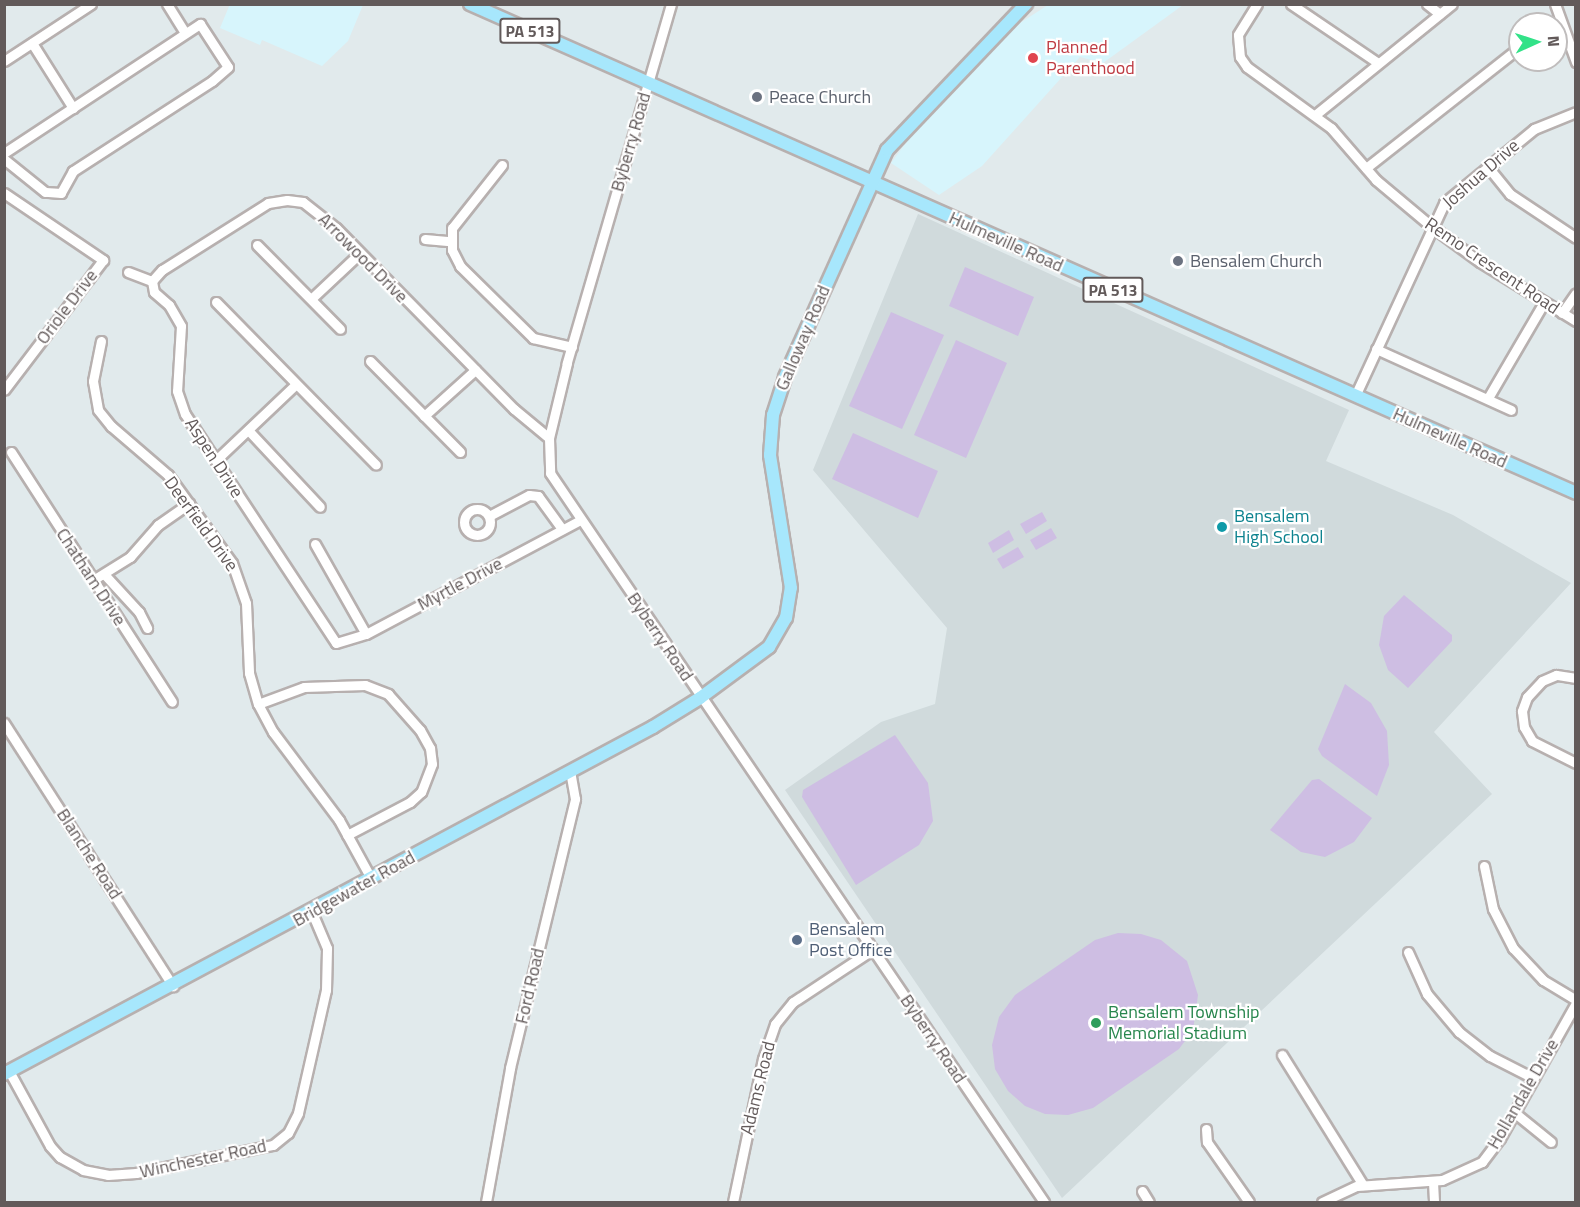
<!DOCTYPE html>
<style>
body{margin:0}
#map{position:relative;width:1580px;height:1207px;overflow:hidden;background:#e1eaec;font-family:"Titillium Web",sans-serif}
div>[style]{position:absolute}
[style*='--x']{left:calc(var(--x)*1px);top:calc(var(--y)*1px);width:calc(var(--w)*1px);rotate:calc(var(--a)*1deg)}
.commercial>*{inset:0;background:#d7f5fc}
.education>*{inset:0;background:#d0dadc}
.green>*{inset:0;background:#cebee3}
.roads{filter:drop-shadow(2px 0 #b7b0af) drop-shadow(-2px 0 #b7b0af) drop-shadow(0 2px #b7b0af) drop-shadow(0 -2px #b7b0af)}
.minor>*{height:9px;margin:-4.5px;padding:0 4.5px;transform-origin:4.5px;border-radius:4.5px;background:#fff}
.minor>.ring{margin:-4.5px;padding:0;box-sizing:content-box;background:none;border:9px solid #fff;border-radius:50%}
.major>*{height:12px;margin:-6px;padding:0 6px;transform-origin:6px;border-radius:6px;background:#a7e7fc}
.dots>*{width:16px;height:16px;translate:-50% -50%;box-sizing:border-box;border:3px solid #fff;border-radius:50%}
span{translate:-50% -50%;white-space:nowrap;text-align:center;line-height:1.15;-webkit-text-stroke:4.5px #fff;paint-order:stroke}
.shield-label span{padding:2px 4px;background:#fff;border:2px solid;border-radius:4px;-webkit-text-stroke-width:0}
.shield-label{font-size:16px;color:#625a5a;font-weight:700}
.health-label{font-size:18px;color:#be3a42}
.left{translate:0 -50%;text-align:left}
.worship-label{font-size:18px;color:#5b616d}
.street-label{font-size:18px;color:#625a5a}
.culture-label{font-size:18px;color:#0d838f}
.service-label{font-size:18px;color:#4e5e75}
.leisure-label{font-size:18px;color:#27864d}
.frame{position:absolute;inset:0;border:6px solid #625a5a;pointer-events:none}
.north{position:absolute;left:1508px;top:12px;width:60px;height:60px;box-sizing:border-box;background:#fff;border:2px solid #c0bdbd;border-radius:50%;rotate:87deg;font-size:16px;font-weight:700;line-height:24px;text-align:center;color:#625a5a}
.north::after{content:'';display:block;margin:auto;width:21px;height:27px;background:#32e288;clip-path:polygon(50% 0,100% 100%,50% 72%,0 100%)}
</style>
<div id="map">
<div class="commercial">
<i style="clip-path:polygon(230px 4px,363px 4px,363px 5px,348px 41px,322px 66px,262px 40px,260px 45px,220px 28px)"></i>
<i style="clip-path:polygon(1048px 5px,1183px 5px,1103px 63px,1080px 57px,982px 166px,939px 195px,891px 163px,931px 109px,1020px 23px)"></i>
</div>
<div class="education">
<i style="clip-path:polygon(918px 214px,1349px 410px,1326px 461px,1453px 515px,1571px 583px,1434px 732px,1492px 794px,1062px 1198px,785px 790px,881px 722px,935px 704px,947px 628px,813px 470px)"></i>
</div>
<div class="green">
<i style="clip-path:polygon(965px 267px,1034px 297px,1018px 336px,949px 306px)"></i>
<i style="clip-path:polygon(891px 312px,944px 335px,902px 429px,849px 406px)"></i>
<i style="clip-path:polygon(956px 340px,1007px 363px,966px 458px,914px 435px)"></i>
<i style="clip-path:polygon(853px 433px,938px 471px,918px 518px,832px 479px)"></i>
<i style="clip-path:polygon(1042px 512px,1047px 521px,1026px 534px,1020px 524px)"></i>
<i style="clip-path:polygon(1051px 528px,1057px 538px,1036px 550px,1030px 540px)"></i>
<i style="clip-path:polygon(1009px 530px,1014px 540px,993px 553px,988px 543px)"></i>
<i style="clip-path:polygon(1018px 547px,1024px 557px,1003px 569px,997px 559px)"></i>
<i style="clip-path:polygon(1404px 595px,1452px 635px,1452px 641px,1408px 688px,1388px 670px,1379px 645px,1384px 616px)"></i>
<i style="clip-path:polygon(1345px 684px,1371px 703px,1387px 731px,1389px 765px,1377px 796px,1322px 756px,1318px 749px)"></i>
<i style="clip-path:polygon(895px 735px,928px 783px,933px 821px,919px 845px,856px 885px,802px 797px,803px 790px)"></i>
<i style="clip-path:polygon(1319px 779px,1372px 818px,1354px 842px,1325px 857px,1301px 852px,1270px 830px,1312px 780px)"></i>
<i style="clip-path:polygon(1118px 933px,1141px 934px,1161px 940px,1187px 961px,1198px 995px,1193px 1030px,1179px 1049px,1093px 1108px,1068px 1115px,1045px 1114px,1025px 1106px,1008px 1091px,995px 1069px,992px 1045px,999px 1017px,1015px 995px,1095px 940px)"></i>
</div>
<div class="roads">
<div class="minor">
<i style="--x:167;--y:4;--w:34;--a:58"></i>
<i style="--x:671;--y:4;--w:374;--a:106.2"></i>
<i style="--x:567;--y:363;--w:77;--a:103.5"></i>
<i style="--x:549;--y:438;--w:35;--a:88"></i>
<i style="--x:550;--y:473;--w:881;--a:55.88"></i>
<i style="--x:1257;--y:4;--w:36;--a:122"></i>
<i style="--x:1238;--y:35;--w:22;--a:85"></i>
<i style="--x:1240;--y:57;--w:12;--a:55"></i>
<i style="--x:1247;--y:67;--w:104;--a:36"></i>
<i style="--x:1331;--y:128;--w:69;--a:49.1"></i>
<i style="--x:1376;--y:180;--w:72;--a:39.9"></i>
<i style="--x:1431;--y:226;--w:61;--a:36.3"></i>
<i style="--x:1480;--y:262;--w:113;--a:31.6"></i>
<i style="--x:1291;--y:4;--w:105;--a:34.1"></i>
<i style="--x:1427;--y:4;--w:16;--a:38"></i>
<i style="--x:1555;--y:4;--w:62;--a:70.1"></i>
<i style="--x:32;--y:43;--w:77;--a:57.8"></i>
<i style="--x:4;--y:61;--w:104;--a:-33.2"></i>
<i style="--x:1315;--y:115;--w:176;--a:-39"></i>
<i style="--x:4;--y:153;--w:235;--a:-33.4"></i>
<i style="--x:200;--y:24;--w:51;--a:56.9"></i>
<i style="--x:228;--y:67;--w:21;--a:139"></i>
<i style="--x:212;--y:81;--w:166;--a:147.1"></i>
<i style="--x:73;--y:171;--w:25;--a:119"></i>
<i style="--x:61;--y:193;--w:16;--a:-176"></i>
<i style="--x:45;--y:192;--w:53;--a:-141.2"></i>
<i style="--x:502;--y:165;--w:80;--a:128.4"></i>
<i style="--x:452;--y:228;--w:22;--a:90"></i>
<i style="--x:452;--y:250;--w:18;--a:63"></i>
<i style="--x:460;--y:266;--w:103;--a:44.6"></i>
<i style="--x:533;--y:338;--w:40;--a:13"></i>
<i style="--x:1488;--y:167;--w:35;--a:51"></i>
<i style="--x:1510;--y:194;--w:79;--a:33.7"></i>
<i style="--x:1366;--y:168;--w:196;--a:-38.2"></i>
<i style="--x:4;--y:193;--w:120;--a:34.1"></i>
<i style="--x:103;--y:260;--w:163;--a:127.3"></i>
<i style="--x:425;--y:239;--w:25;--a:5"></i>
<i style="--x:257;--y:245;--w:118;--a:45.3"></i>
<i style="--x:128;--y:272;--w:26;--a:21"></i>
<i style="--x:152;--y:281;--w:11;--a:80"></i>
<i style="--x:154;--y:292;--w:20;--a:41"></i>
<i style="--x:169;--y:305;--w:24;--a:60"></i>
<i style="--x:181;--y:326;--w:65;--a:93.5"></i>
<i style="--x:177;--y:391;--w:24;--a:71"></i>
<i style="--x:185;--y:414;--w:274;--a:56.6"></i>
<i style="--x:336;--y:643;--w:31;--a:-17"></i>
<i style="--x:366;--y:634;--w:242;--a:-28"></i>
<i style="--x:152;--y:281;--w:15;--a:-48"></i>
<i style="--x:162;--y:270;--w:125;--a:-32.3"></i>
<i style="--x:268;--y:203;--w:19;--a:-9"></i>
<i style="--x:287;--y:200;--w:16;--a:7"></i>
<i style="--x:303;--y:202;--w:42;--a:38.2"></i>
<i style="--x:336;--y:228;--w:254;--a:45.5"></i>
<i style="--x:514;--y:409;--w:45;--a:39.6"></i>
<i style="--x:311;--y:299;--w:67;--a:-43.2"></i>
<i style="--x:216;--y:302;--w:228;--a:45.5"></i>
<i style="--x:1562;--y:313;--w:24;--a:-55"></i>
<i style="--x:101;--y:341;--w:41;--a:101.3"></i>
<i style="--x:93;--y:381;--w:29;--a:80"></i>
<i style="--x:98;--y:410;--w:21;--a:51"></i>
<i style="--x:111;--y:426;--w:75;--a:40.7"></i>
<i style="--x:168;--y:475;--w:109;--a:54"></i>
<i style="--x:232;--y:563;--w:42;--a:70.7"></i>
<i style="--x:246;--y:603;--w:70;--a:87.5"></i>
<i style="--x:249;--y:673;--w:32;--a:74"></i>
<i style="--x:258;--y:704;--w:32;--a:62"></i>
<i style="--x:273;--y:732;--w:110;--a:53.1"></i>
<i style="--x:339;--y:820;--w:68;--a:61.2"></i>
<i style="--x:1376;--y:349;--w:148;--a:24.3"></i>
<i style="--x:370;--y:361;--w:128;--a:45.3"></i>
<i style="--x:1355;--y:396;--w:213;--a:-65.2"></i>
<i style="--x:1444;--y:203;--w:117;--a:-39.4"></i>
<i style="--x:1534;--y:129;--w:45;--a:-22"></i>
<i style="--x:1488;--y:398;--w:111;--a:-59.7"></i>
<i style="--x:424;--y:416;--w:69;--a:-42"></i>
<i style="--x:248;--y:430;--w:105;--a:46.9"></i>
<i style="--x:11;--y:452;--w:297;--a:57.2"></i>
<i style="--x:216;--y:460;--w:109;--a:-43.5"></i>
<i class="ring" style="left:464px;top:509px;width:17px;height:17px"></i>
<i style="--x:489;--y:516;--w:45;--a:-27.7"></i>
<i style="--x:529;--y:495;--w:9;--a:6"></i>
<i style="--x:538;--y:496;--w:41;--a:54"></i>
<i style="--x:315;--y:544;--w:103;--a:60.5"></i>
<i style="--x:104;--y:574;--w:52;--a:47.4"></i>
<i style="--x:139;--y:612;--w:18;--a:63"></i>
<i style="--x:93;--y:580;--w:44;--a:-31.9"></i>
<i style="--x:130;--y:557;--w:43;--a:-48.8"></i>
<i style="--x:158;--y:525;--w:38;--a:-35"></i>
<i style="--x:1576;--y:678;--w:20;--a:-171"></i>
<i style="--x:1556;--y:675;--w:15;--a:157"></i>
<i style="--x:1542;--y:681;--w:22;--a:133"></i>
<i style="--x:1527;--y:697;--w:15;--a:110"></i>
<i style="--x:1522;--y:711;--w:16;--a:83"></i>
<i style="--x:1524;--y:727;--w:16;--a:60"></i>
<i style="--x:1532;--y:741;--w:49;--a:26.6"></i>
<i style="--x:258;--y:704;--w:49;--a:-20.3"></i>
<i style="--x:304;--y:687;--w:61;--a:-1.9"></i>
<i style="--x:365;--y:685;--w:25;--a:21"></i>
<i style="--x:388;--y:694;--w:48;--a:48.4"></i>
<i style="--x:420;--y:730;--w:21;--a:61"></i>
<i style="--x:430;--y:748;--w:16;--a:83"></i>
<i style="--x:432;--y:764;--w:30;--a:111"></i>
<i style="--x:421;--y:792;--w:15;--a:138"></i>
<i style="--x:410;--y:802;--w:71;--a:152.4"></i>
<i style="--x:4;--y:723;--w:313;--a:57.3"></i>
<i style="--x:1484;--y:866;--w:44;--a:78.2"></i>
<i style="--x:1493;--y:909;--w:44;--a:62.9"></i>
<i style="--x:1513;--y:948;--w:44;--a:46.8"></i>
<i style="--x:1543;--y:980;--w:39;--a:31"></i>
<i style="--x:1408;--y:952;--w:46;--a:65.7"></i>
<i style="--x:1427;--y:994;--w:50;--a:49.9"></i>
<i style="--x:1459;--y:1032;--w:39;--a:38"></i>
<i style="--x:1490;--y:1056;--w:48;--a:27.1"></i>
<i style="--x:1282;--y:1055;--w:153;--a:58.1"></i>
<i style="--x:9;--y:1071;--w:85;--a:61.3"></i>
<i style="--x:50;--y:1146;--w:15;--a:48"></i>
<i style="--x:60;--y:1157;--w:26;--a:29"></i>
<i style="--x:83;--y:1170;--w:25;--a:11"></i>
<i style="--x:108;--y:1175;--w:28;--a:-4"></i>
<i style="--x:136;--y:1173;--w:140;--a:-11.6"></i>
<i style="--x:273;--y:1145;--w:19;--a:-39"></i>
<i style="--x:288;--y:1133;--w:22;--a:-63"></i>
<i style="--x:298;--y:1113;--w:126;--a:-77.2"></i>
<i style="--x:326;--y:990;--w:42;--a:-88.6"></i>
<i style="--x:327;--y:948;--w:39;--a:-113"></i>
<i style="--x:1515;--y:1113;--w:46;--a:38.9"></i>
<i style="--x:1206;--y:1129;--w:13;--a:86"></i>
<i style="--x:1207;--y:1142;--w:73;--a:55"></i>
<i style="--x:1433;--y:1182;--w:20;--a:87"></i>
<i style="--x:1142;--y:1191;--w:13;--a:58"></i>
<i style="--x:486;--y:1202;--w:136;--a:-79.8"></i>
<i style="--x:510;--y:1068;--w:277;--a:-76.4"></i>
<i style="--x:575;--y:799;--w:27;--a:-100"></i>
<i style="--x:733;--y:1202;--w:146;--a:-78.2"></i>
<i style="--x:763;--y:1059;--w:37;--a:-71"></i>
<i style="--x:775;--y:1024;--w:28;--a:-51"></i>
<i style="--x:793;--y:1002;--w:95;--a:-33.4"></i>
<i style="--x:1322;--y:1202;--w:38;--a:-25"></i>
<i style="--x:1357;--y:1186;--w:85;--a:-4"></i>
<i style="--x:1442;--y:1180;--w:44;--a:-24.2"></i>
<i style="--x:1482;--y:1162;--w:30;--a:-53"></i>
<i style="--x:1500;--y:1138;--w:155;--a:-60.6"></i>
</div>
<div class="major">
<i style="--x:470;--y:4;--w:1209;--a:23.85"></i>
<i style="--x:4;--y:1074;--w:736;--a:-28.13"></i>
<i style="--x:653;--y:727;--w:55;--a:-31.7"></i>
<i style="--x:700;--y:698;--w:86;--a:-36.5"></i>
<i style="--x:769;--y:647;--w:34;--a:-60"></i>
<i style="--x:786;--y:618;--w:30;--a:-81"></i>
<i style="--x:791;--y:588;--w:135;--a:-99"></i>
<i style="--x:770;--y:455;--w:40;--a:-85.7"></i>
<i style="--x:773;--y:415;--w:40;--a:-72"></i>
<i style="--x:785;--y:377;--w:249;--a:-65.8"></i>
<i style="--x:887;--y:150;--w:202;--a:-46.4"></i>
</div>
</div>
<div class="dots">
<i style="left:1033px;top:58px;background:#e0444e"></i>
<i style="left:757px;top:97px;background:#6b7280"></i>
<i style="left:1178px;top:261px;background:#6b7280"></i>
<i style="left:1222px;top:527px;background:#0f9aa8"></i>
<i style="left:797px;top:940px;background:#5c6f8a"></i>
<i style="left:1096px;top:1023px;background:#2e9e5b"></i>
</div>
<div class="shield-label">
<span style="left:530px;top:31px">PA 513</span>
<span style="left:1113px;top:290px">PA 513</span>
</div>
<div class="health-label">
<span class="left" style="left:1046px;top:58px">Planned<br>Parenthood</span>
</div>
<div class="worship-label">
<span class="left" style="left:769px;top:97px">Peace Church</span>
<span class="left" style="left:1190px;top:261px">Bensalem Church</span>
</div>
<div class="street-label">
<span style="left:631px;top:142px;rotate:-74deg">Byberry Road</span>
<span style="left:1481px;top:174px;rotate:-41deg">Joshua Drive</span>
<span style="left:1006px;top:242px;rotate:24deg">Hulmeville Road</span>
<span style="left:363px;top:258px;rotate:45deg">Arrowood Drive</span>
<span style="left:1492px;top:266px;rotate:34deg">Remo Crescent Road</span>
<span style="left:67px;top:307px;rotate:-53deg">Oriole Drive</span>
<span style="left:803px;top:338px;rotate:-67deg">Galloway Road</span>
<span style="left:1450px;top:438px;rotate:24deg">Hulmeville Road</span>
<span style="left:214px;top:458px;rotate:57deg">Aspen Drive</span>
<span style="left:201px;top:524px;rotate:54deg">Deerfield Drive</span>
<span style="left:91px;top:577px;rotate:57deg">Chatham Drive</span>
<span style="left:460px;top:584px;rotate:-28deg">Myrtle Drive</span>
<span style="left:660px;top:637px;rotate:56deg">Byberry Road</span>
<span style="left:89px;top:854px;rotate:57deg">Blanche Road</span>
<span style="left:354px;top:889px;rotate:-29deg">Bridgewater Road</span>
<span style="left:530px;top:986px;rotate:-77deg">Ford Road</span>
<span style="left:933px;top:1039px;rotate:56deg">Byberry Road</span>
<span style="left:758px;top:1088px;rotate:-76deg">Adams Road</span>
<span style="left:1523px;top:1094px;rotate:-60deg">Hollandale Drive</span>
<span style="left:203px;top:1159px;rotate:-12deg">Winchester Road</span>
</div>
<div class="culture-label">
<span class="left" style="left:1234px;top:527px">Bensalem<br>High School</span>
</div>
<div class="service-label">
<span class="left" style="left:809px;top:940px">Bensalem<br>Post Office</span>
</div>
<div class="leisure-label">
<span class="left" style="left:1108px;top:1023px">Bensalem Township<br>Memorial Stadium</span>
</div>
<div class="frame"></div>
<div class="north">N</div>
</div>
